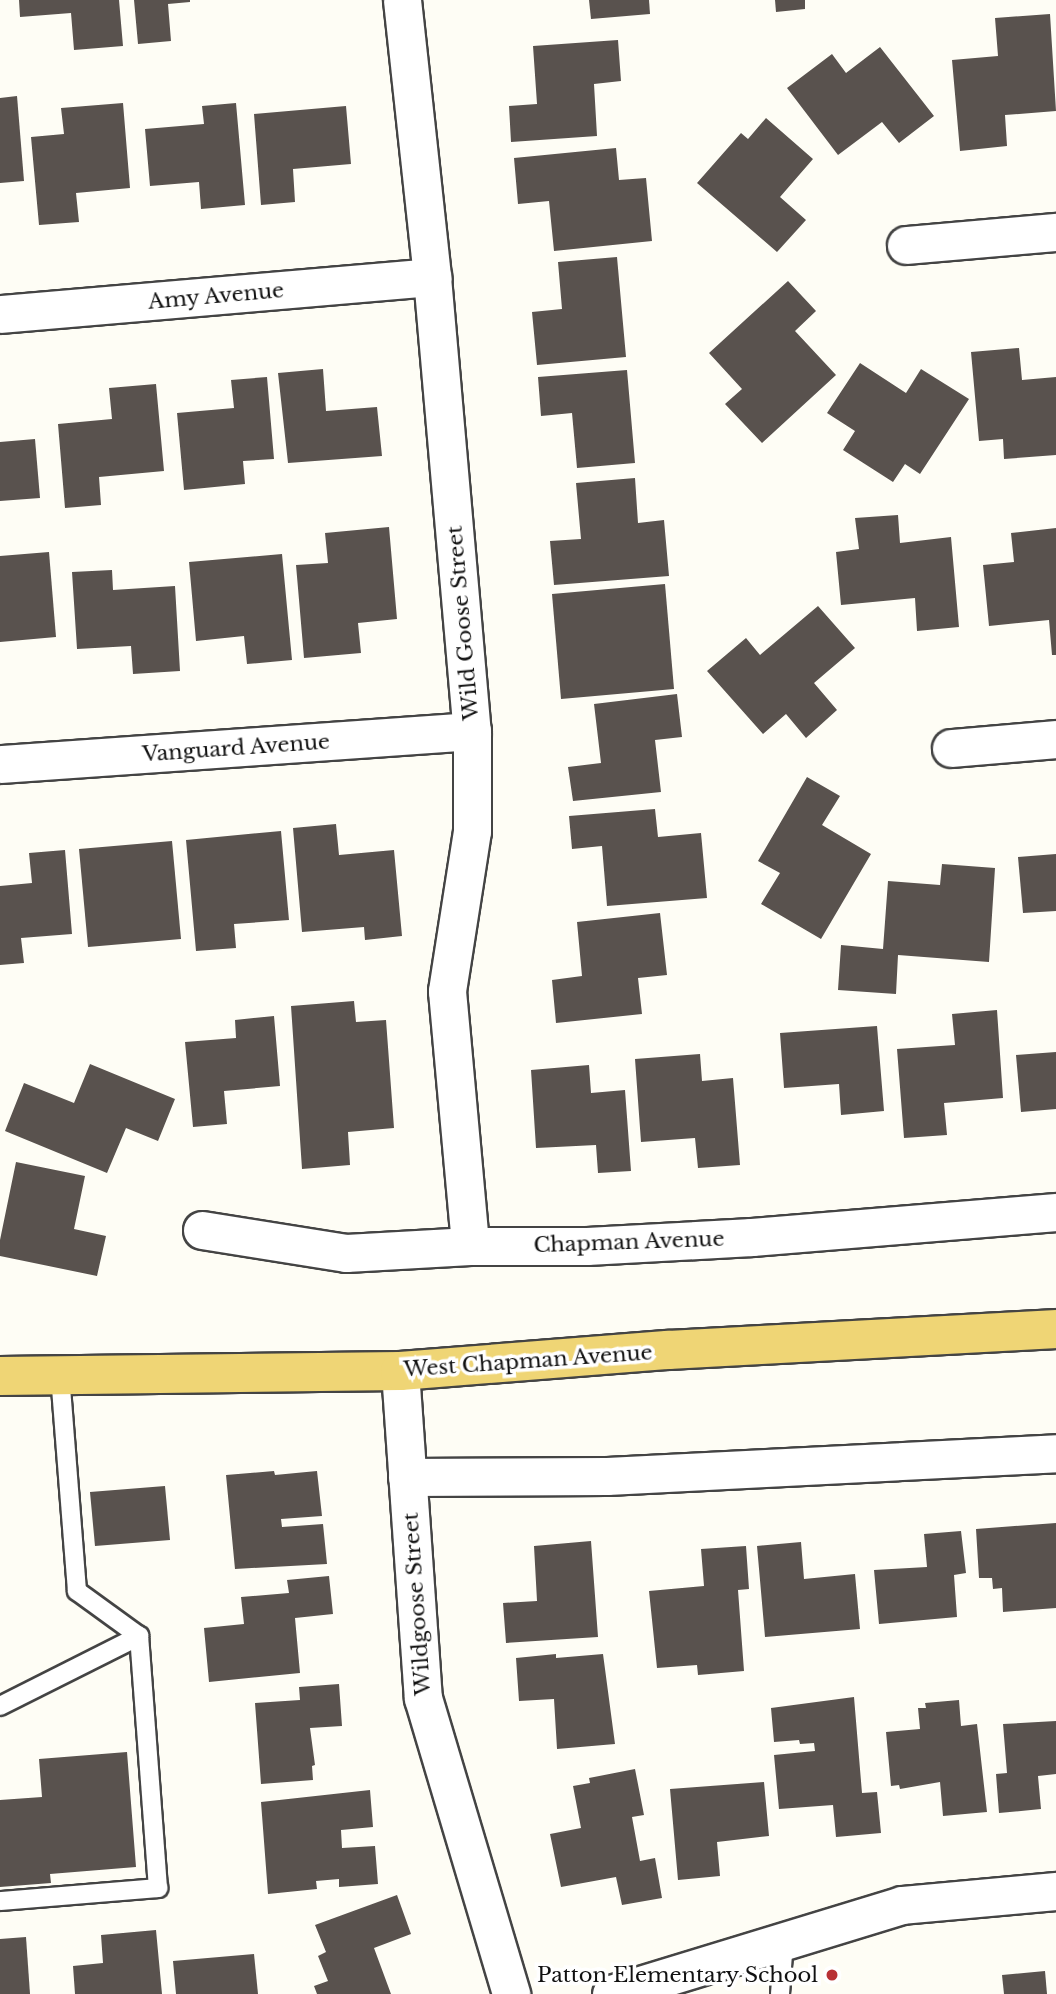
<!DOCTYPE html>
<style>
body{margin:0}
#map{position:relative;width:1056px;height:1994px;overflow:hidden;background:#fefdf5;font-family:"Libre Baskerville",serif}
div>[style]{position:absolute}
[style*='--x']{left:calc(var(--x)*1px);top:calc(var(--y)*1px);width:calc(var(--w)*1px);rotate:calc(var(--a)*1deg)}
.building>*{inset:0;background:#59524e}
.roads{filter:drop-shadow(2px 0 #444) drop-shadow(-2px 0 #444) drop-shadow(0 2px #444) drop-shadow(0 -2px #444)}
.lane>*{height:18px;margin:-9px;padding:0 9px;transform-origin:9px;border-radius:9px;background:#fff}
.street>*{height:37px;margin:-18.5px;padding:0 18.5px;transform-origin:18.5px;border-radius:18.5px;background:#fff}
.primary>*{height:38px;margin:-19px;padding:0 19px;transform-origin:19px;border-radius:19px;background:#efd575}
.dots>*{width:19px;height:19px;translate:-50% -50%;box-sizing:border-box;border:4px solid #fff;border-radius:50%}
span{translate:-50% -50%;white-space:nowrap;text-align:center;line-height:1.15;-webkit-text-stroke:7px #fff;paint-order:stroke}
.street-label{font-size:21px;color:#111}
.poi-label{font-size:21px;color:#111}
.right{translate:-100% -50%;text-align:right}
</style>
<div id="map">
<div class="building">
<i style="clip-path:polygon(19px 0,119px 0,123px 46px,74px 50px,71px 13px,20px 17px)"></i>
<i style="clip-path:polygon(134px 0,190px 0,190px 2px,168px 4px,171px 41px,138px 44px)"></i>
<i style="clip-path:polygon(589px 0,649px 0,650px 14px,591px 19px)"></i>
<i style="clip-path:polygon(775px 0,805px 0,805px 9px,776px 12px)"></i>
<i style="clip-path:polygon(1050px 14px,1056px 111px,1005px 115px,1007px 146px,960px 151px,952px 60px,998px 56px,995px 18px)"></i>
<i style="clip-path:polygon(618px 40px,621px 81px,594px 84px,597px 136px,511px 142px,509px 106px,537px 104px,533px 46px)"></i>
<i style="clip-path:polygon(880px 47px,934px 116px,899px 143px,882px 122px,838px 155px,787px 88px,832px 54px,846px 73px)"></i>
<i style="clip-path:polygon(17px 96px,24px 181px,0 183px,0 98px)"></i>
<i style="clip-path:polygon(123px 103px,130px 188px,76px 193px,79px 222px,39px 225px,31px 137px,64px 134px,61px 108px)"></i>
<i style="clip-path:polygon(236px 103px,245px 205px,201px 209px,199px 182px,150px 186px,145px 129px,204px 124px,202px 106px)"></i>
<i style="clip-path:polygon(346px 106px,351px 164px,293px 169px,295px 202px,261px 205px,254px 114px)"></i>
<i style="clip-path:polygon(766px 118px,813px 159px,780px 197px,806px 220px,777px 252px,697px 183px,741px 133px,748px 139px)"></i>
<i style="clip-path:polygon(616px 148px,619px 180px,646px 178px,652px 241px,554px 251px,549px 201px,518px 204px,514px 158px)"></i>
<i style="clip-path:polygon(617px 257px,626px 357px,537px 365px,532px 312px,562px 309px,558px 262px)"></i>
<i style="clip-path:polygon(788px 281px,816px 311px,795px 331px,836px 375px,762px 443px,725px 404px,742px 389px,709px 353px)"></i>
<i style="clip-path:polygon(1019px 348px,1022px 380px,1056px 377px,1056px 455px,1004px 459px,1003px 439px,979px 441px,971px 352px)"></i>
<i style="clip-path:polygon(860px 363px,906px 393px,921px 369px,969px 399px,920px 474px,905px 464px,893px 482px,843px 450px,855px 431px,827px 413px)"></i>
<i style="clip-path:polygon(323px 369px,326px 411px,377px 407px,382px 456px,288px 463px,278px 373px)"></i>
<i style="clip-path:polygon(627px 370px,635px 463px,577px 468px,572px 413px,541px 416px,538px 377px)"></i>
<i style="clip-path:polygon(267px 377px,274px 459px,243px 461px,245px 484px,184px 490px,177px 413px,234px 408px,231px 380px)"></i>
<i style="clip-path:polygon(156px 384px,164px 471px,99px 477px,101px 505px,65px 508px,58px 424px,112px 419px,109px 388px)"></i>
<i style="clip-path:polygon(35px 439px,40px 498px,0 501px,0 442px)"></i>
<i style="clip-path:polygon(635px 478px,638px 523px,664px 520px,669px 576px,554px 585px,550px 541px,581px 539px,576px 483px)"></i>
<i style="clip-path:polygon(898px 515px,900px 543px,951px 537px,959px 627px,917px 631px,915px 598px,841px 605px,836px 552px,859px 549px,855px 518px)"></i>
<i style="clip-path:polygon(389px 527px,397px 619px,358px 623px,361px 653px,304px 658px,296px 565px,328px 563px,325px 533px)"></i>
<i style="clip-path:polygon(1056px 528px,1056px 655px,1052px 655px,1049px 620px,989px 626px,983px 565px,1014px 562px,1011px 533px)"></i>
<i style="clip-path:polygon(49px 552px,56px 637px,0 642px,0 556px)"></i>
<i style="clip-path:polygon(282px 554px,292px 660px,247px 664px,244px 636px,196px 641px,189px 562px)"></i>
<i style="clip-path:polygon(112px 570px,113px 590px,175px 586px,180px 671px,133px 674px,131px 646px,77px 649px,72px 572px)"></i>
<i style="clip-path:polygon(665px 584px,674px 689px,561px 699px,552px 594px)"></i>
<i style="clip-path:polygon(818px 606px,855px 648px,814px 683px,837px 710px,806px 738px,786px 714px,763px 734px,707px 671px,746px 638px,760px 655px)"></i>
<i style="clip-path:polygon(677px 694px,682px 737px,655px 740px,661px 792px,573px 801px,568px 767px,601px 763px,594px 704px)"></i>
<i style="clip-path:polygon(807px 777px,840px 796px,822px 825px,871px 854px,821px 939px,761px 904px,780px 873px,758px 861px)"></i>
<i style="clip-path:polygon(655px 809px,658px 837px,701px 833px,707px 898px,607px 906px,602px 846px,572px 849px,569px 816px)"></i>
<i style="clip-path:polygon(336px 824px,339px 855px,394px 850px,402px 936px,365px 940px,364px 927px,302px 932px,293px 828px)"></i>
<i style="clip-path:polygon(281px 831px,289px 920px,234px 924px,236px 948px,196px 951px,186px 840px)"></i>
<i style="clip-path:polygon(172px 841px,181px 939px,88px 947px,79px 849px)"></i>
<i style="clip-path:polygon(65px 850px,72px 934px,21px 938px,24px 963px,0 965px,0 886px,32px 883px,29px 853px)"></i>
<i style="clip-path:polygon(1056px 854px,1056px 911px,1023px 913px,1018px 857px)"></i>
<i style="clip-path:polygon(942px 864px,995px 868px,989px 962px,898px 955px,896px 994px,838px 990px,841px 945px,883px 949px,888px 881px,940px 885px)"></i>
<i style="clip-path:polygon(660px 913px,667px 975px,638px 978px,642px 1014px,556px 1023px,552px 980px,582px 976px,577px 922px)"></i>
<i style="clip-path:polygon(354px 1001px,356px 1022px,386px 1020px,394px 1128px,348px 1132px,350px 1165px,302px 1169px,291px 1006px)"></i>
<i style="clip-path:polygon(997px 1010px,1003px 1098px,944px 1103px,947px 1135px,904px 1138px,897px 1049px,955px 1045px,952px 1014px)"></i>
<i style="clip-path:polygon(274px 1016px,280px 1086px,224px 1091px,227px 1124px,193px 1127px,185px 1042px,236px 1038px,235px 1020px)"></i>
<i style="clip-path:polygon(877px 1026px,884px 1111px,841px 1115px,839px 1084px,784px 1088px,780px 1033px)"></i>
<i style="clip-path:polygon(1056px 1052px,1056px 1109px,1021px 1112px,1016px 1055px)"></i>
<i style="clip-path:polygon(700px 1054px,702px 1081px,733px 1078px,740px 1165px,698px 1168px,695px 1138px,641px 1142px,635px 1059px)"></i>
<i style="clip-path:polygon(90px 1064px,175px 1099px,158px 1141px,126px 1128px,107px 1173px,5px 1131px,24px 1083px,74px 1103px)"></i>
<i style="clip-path:polygon(589px 1065px,591px 1093px,625px 1090px,631px 1171px,598px 1173px,596px 1145px,536px 1148px,531px 1070px)"></i>
<i style="clip-path:polygon(16px 1162px,85px 1176px,74px 1229px,106px 1236px,97px 1276px,0 1256px,0 1240px)"></i>
<i style="clip-path:polygon(274px 1471px,275px 1475px,317px 1471px,322px 1516px,281px 1519px,282px 1527px,323px 1524px,327px 1564px,235px 1569px,226px 1475px)"></i>
<i style="clip-path:polygon(165px 1486px,170px 1540px,95px 1546px,90px 1492px)"></i>
<i style="clip-path:polygon(1056px 1523px,1056px 1608px,1003px 1612px,1002px 1588px,993px 1589px,992px 1578px,979px 1578px,976px 1529px)"></i>
<i style="clip-path:polygon(961px 1531px,966px 1573px,954px 1575px,957px 1617px,879px 1624px,874px 1570px,927px 1567px,924px 1534px)"></i>
<i style="clip-path:polygon(591px 1541px,598px 1637px,506px 1643px,503px 1603px,537px 1601px,534px 1546px)"></i>
<i style="clip-path:polygon(801px 1542px,804px 1579px,855px 1574px,860px 1629px,765px 1637px,757px 1546px)"></i>
<i style="clip-path:polygon(746px 1546px,749px 1589px,738px 1590px,744px 1671px,698px 1675px,697px 1665px,657px 1668px,649px 1591px,704px 1586px,701px 1549px)"></i>
<i style="clip-path:polygon(329px 1576px,333px 1614px,295px 1618px,300px 1673px,209px 1682px,204px 1628px,244px 1624px,241px 1597px,289px 1593px,287px 1580px)"></i>
<i style="clip-path:polygon(556px 1654px,556px 1658px,603px 1654px,615px 1744px,557px 1749px,554px 1699px,519px 1701px,516px 1658px)"></i>
<i style="clip-path:polygon(339px 1684px,342px 1726px,310px 1728px,315px 1765px,312px 1766px,313px 1780px,261px 1784px,255px 1703px,300px 1700px,299px 1687px)"></i>
<i style="clip-path:polygon(854px 1697px,862px 1793px,877px 1792px,881px 1833px,836px 1837px,833px 1805px,779px 1809px,774px 1755px,815px 1751px,814px 1743px,800px 1744px,799px 1740px,774px 1742px,771px 1708px)"></i>
<i style="clip-path:polygon(959px 1700px,961px 1726px,977px 1724px,987px 1812px,943px 1816px,940px 1782px,900px 1789px,899px 1785px,891px 1786px,886px 1732px,920px 1729px,918px 1708px,926px 1708px,925px 1703px)"></i>
<i style="clip-path:polygon(1056px 1721px,1056px 1774px,1038px 1776px,1041px 1809px,999px 1813px,996px 1774px,1007px 1773px,1003px 1724px)"></i>
<i style="clip-path:polygon(127px 1752px,136px 1867px,50px 1874px,51px 1883px,0 1887px,0 1800px,42px 1797px,39px 1759px)"></i>
<i style="clip-path:polygon(635px 1769px,644px 1815px,632px 1817px,640px 1861px,655px 1858px,662px 1898px,622px 1905px,616px 1877px,561px 1887px,550px 1834px,581px 1828px,573px 1786px,590px 1783px,589px 1778px)"></i>
<i style="clip-path:polygon(764px 1782px,769px 1836px,717px 1842px,720px 1876px,678px 1880px,670px 1789px)"></i>
<i style="clip-path:polygon(370px 1790px,373px 1827px,341px 1830px,342px 1848px,375px 1846px,378px 1884px,339px 1887px,339px 1879px,316px 1881px,317px 1889px,268px 1894px,261px 1802px)"></i>
<i style="clip-path:polygon(397px 1895px,411px 1934px,374px 1948px,391px 1994px,317px 1994px,314px 1986px,328px 1981px,318px 1956px,326px 1952px,315px 1925px)"></i>
<i style="clip-path:polygon(156px 1930px,162px 1994px,75px 1994px,73px 1966px,103px 1963px,101px 1935px)"></i>
<i style="clip-path:polygon(26px 1937px,30px 1994px,0 1994px,0 1939px)"></i>
<i style="clip-path:polygon(254px 1954px,258px 1994px,176px 1994px,173px 1961px)"></i>
<i style="clip-path:polygon(1045px 1971px,1047px 1994px,1004px 1994px,1002px 1975px)"></i>
</div>
<div class="roads">
<div class="lane">
<i style="--x:0;--y:1706;--w:156;--a:-26.7"></i>
<i style="--x:0;--y:1901;--w:159;--a:-4.7"></i>
<i style="--x:158;--y:1888;--w:253;--a:-94.3"></i>
<i style="--x:139;--y:1636;--w:77;--a:-144"></i>
<i style="--x:77;--y:1591;--w:217;--a:-94.5"></i>
<i style="--x:780;--y:1994;--w:53;--a:-85.7"></i>
</div>
<div class="street">
<i style="--x:402;--y:0;--w:279;--a:83.8"></i>
<i style="--x:432;--y:277;--w:456;--a:85"></i>
<i style="--x:472;--y:731;--w:100;--a:90"></i>
<i style="--x:472;--y:831;--w:162;--a:98.9"></i>
<i style="--x:447;--y:991;--w:256;--a:84.8"></i>
<i style="--x:906;--y:245;--w:151;--a:-5"></i>
<i style="--x:0;--y:314;--w:434;--a:-4.9"></i>
<i style="--x:951;--y:748;--w:105;--a:-4.9"></i>
<i style="--x:0;--y:764;--w:473;--a:-4"></i>
<i style="--x:202;--y:1230;--w:146;--a:9.1"></i>
<i style="--x:346;--y:1253;--w:124;--a:-3.2"></i>
<i style="--x:470;--y:1246;--w:117;--a:0"></i>
<i style="--x:587;--y:1246;--w:165;--a:-3.1"></i>
<i style="--x:752;--y:1237;--w:305;--a:-4.7"></i>
<i style="--x:400;--y:1371;--w:328;--a:86"></i>
<i style="--x:423;--y:1698;--w:309;--a:73.4"></i>
<i style="--x:407;--y:1477;--w:200;--a:-0.3"></i>
<i style="--x:607;--y:1476;--w:450;--a:-2.9"></i>
<i style="--x:611;--y:1994;--w:304;--a:-17"></i>
<i style="--x:902;--y:1905;--w:155;--a:-5.2"></i>
</div>
<div class="primary">
<i style="--x:0;--y:1376;--w:400;--a:-0.7"></i>
<i style="--x:400;--y:1371;--w:270;--a:-4.5"></i>
<i style="--x:669;--y:1350;--w:388;--a:-3.1"></i>
</div>
</div>
<div class="dots">
<i style="left:832px;top:1975px;background:#b83134"></i>
</div>
<div class="street-label">
<span style="left:216px;top:296px;rotate:-5deg">Amy Avenue</span>
<span style="left:463px;top:623px;rotate:-95deg">Wild Goose Street</span>
<span style="left:236px;top:748px;rotate:-4deg">Vanguard Avenue</span>
<span style="left:629px;top:1242px;rotate:-2deg">Chapman Avenue</span>
<span style="left:528px;top:1361px;rotate:-4deg">West Chapman Avenue</span>
<span style="left:417px;top:1604px;rotate:-94deg">Wildgoose Street</span>
</div>
<div class="poi-label">
<span class="right" style="left:818px;top:1975px">Patton Elementary School</span>
</div>
</div>
